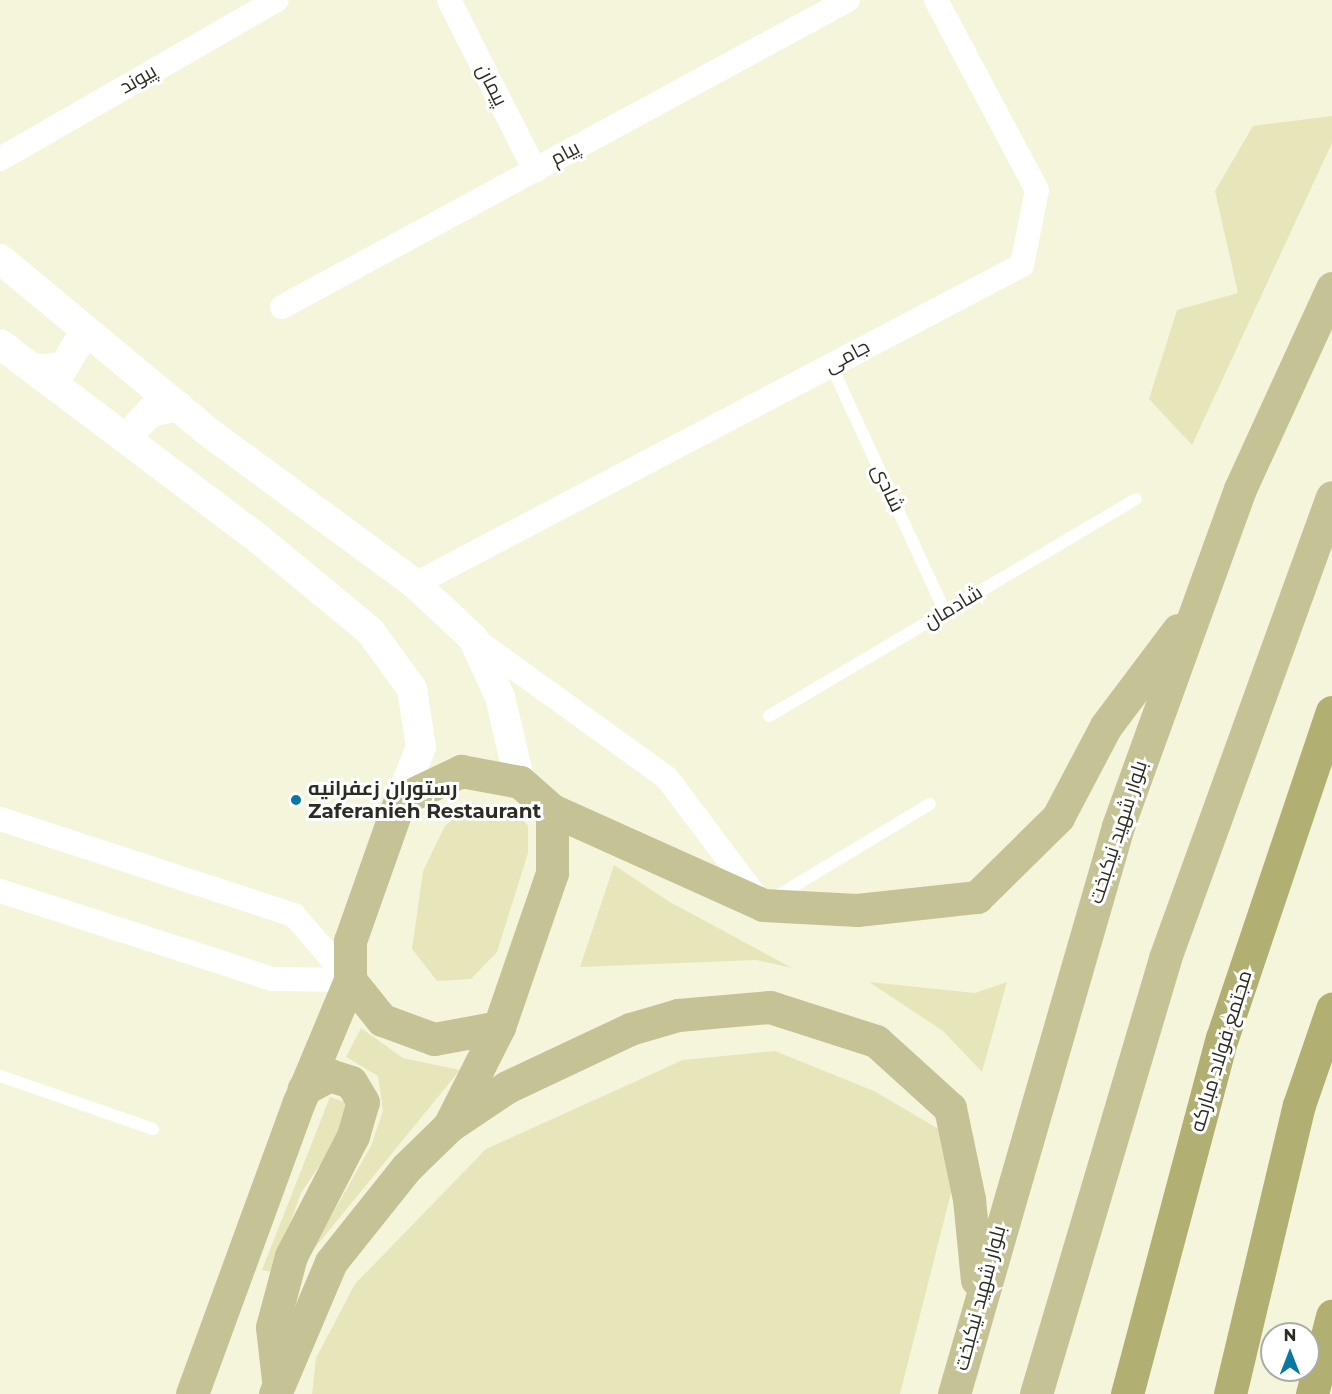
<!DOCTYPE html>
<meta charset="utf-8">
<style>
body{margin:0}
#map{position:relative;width:1332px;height:1394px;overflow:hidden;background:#f5f5dc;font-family:Montserrat,Cairo,sans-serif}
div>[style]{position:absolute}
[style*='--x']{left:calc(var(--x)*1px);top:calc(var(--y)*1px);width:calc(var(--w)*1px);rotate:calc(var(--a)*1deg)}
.green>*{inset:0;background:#e7e6ba}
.service>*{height:12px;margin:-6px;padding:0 6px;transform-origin:6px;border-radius:6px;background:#fff}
.minor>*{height:24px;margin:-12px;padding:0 12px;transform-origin:12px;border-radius:12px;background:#fff}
.tertiary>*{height:30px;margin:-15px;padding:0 15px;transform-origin:15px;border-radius:15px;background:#fff}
.primary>*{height:33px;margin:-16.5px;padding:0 16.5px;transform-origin:16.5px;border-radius:16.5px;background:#c5c396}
.trunk>*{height:33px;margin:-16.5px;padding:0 16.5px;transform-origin:16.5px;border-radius:16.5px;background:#b2af73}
.dots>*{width:16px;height:16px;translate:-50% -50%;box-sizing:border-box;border:3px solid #fff;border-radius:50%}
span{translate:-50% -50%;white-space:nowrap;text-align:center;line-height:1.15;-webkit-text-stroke:6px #fff;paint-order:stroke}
.street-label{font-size:20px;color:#2c2c23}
.poi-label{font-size:20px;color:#2c2c23;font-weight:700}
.left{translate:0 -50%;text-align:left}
.north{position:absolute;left:1260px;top:1322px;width:60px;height:60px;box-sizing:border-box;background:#fff;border:2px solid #ababa7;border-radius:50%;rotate:0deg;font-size:16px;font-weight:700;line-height:24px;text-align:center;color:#2c2c23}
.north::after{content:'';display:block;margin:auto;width:21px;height:27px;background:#0778a2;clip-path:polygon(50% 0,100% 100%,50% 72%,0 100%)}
</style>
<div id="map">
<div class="green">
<i style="clip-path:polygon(1332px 116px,1332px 143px,1192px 445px,1149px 399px,1177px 310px,1238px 293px,1215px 191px,1253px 126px)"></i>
<i style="clip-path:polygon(470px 803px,514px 809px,528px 826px,528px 853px,497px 952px,471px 979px,437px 981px,412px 949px,423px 871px,445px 826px)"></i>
<i style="clip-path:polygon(614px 865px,668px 901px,792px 968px,756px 960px,580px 967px)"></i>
<i style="clip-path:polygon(869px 982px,975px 993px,1007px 982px,982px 1072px,943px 1031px)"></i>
<i style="clip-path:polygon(361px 1028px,403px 1058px,460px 1070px,309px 1255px,371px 1146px,383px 1111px,378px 1076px,346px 1057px)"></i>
<i style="clip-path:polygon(775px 1051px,874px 1091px,942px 1131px,953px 1185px,900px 1394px,312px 1394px,316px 1358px,355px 1284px,486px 1149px,683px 1060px)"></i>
<i style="clip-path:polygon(330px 1097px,348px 1103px,347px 1125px,301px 1193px,272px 1272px,262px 1270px)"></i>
</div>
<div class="service">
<i style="--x:831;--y:365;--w:272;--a:65.2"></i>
<i style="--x:769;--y:716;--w:426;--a:-30.6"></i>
<i style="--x:774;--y:898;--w:182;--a:-31.1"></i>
<i style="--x:0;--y:1076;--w:162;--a:19.1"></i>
</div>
<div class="minor">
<i style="--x:449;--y:0;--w:191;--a:63.2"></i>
<i style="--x:0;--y:159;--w:319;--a:-29.9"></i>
<i style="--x:282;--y:307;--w:644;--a:-28.48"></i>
<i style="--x:415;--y:584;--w:686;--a:-27.72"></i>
<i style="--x:1022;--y:265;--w:76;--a:-78.7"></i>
<i style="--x:1037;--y:190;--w:215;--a:-118"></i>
<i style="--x:473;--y:638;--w:239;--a:35.8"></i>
<i style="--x:667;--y:778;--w:156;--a:53.1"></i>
<i style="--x:0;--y:819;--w:309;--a:18.1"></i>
<i style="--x:294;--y:915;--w:86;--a:49.3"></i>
<i style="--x:0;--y:891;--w:287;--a:17.9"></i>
<i style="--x:273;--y:979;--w:77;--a:0.7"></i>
</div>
<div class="tertiary">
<i style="--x:0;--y:259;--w:269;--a:39.7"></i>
<i style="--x:207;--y:431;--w:258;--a:36.3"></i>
<i style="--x:415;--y:584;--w:79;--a:43"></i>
<i style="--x:473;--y:638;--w:65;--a:65.4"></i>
<i style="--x:500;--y:697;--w:87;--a:76.8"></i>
<i style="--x:0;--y:344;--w:326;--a:37"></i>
<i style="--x:260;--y:540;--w:143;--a:39.6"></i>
<i style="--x:370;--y:631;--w:72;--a:54.1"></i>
<i style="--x:412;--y:689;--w:59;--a:81.2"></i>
<i style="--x:421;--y:747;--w:57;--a:111.6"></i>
<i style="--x:33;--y:369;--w:30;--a:-2"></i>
<i style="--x:63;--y:368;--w:44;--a:-58.8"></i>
<i style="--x:126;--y:438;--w:35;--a:-47"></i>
<i style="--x:150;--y:412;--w:29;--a:-12"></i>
</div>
<div class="primary">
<i style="--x:461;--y:771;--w:60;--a:10.6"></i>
<i style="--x:520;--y:782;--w:43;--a:41.2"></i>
<i style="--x:552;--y:810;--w:63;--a:90"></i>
<i style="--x:552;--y:873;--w:163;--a:109"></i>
<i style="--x:499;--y:1027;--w:66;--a:169.5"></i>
<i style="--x:434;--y:1039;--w:55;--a:-159.9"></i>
<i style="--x:382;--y:1020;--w:51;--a:-128.7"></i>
<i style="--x:350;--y:980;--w:39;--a:-90"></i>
<i style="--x:350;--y:941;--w:150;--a:-70.5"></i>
<i style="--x:400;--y:800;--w:68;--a:-25.4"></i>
<i style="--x:552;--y:810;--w:231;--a:24.2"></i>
<i style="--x:763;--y:905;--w:94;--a:3"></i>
<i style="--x:857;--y:910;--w:121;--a:-6.2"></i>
<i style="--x:977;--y:897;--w:114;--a:-44.6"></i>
<i style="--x:1058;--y:817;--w:103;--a:-62.2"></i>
<i style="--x:1106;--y:726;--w:120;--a:-53.1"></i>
<i style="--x:449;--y:1126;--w:70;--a:-33.9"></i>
<i style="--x:507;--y:1087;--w:136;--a:-25.2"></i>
<i style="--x:630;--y:1029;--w:50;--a:-16.3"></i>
<i style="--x:678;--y:1015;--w:92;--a:-5"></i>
<i style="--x:770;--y:1007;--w:111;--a:17.8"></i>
<i style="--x:876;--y:1041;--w:100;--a:42.2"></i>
<i style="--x:950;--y:1108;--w:93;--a:78.2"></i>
<i style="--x:969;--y:1199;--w:81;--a:84.4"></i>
<i style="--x:278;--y:1380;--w:53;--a:-96.5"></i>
<i style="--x:272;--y:1327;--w:73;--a:-75"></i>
<i style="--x:291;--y:1256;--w:135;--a:-62.7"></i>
<i style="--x:353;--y:1136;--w:35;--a:-74"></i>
<i style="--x:363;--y:1102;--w:23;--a:-121"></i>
<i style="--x:351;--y:1082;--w:22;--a:-162"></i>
<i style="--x:330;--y:1075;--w:30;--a:152"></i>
<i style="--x:192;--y:1394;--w:311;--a:-69.9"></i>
<i style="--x:299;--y:1102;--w:132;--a:-67.3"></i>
<i style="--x:275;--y:1394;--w:143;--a:-67"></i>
<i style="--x:331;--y:1262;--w:120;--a:-51.4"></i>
<i style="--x:406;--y:1168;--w:60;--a:-44.3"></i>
<i style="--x:449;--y:1126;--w:111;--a:-63.2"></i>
<i style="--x:954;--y:1394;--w:591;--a:-73.89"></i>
<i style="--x:1118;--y:826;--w:358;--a:-70.1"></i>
<i style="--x:1240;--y:489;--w:221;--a:-65.4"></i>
<i style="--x:1036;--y:1394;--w:455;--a:-73.5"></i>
<i style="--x:1165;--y:958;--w:490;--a:-70.1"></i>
</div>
<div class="trunk">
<i style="--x:1127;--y:1394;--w:368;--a:-75.1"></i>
<i style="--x:1222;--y:1038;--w:344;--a:-71.4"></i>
<i style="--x:1230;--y:1394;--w:297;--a:-76.6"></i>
<i style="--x:1299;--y:1105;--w:102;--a:-71"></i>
<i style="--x:1312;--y:1394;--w:81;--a:-75.6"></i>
</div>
<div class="dots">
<i style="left:296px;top:800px;background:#0778a2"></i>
</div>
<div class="street-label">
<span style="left:138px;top:79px;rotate:-30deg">پیوند</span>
<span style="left:492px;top:85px;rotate:63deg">پیمان</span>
<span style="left:565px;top:153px;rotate:-28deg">پیام</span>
<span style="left:847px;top:356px;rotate:-28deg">جامی</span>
<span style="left:888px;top:488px;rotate:65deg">شادی</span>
<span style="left:953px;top:607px;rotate:-31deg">شادمان</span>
<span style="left:1118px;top:832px;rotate:-72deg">بلوار شهید نیکبخت</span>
<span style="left:1221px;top:1051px;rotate:-73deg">مجتمع فولاد مبارکه</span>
<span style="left:980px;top:1298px;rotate:-75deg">بلوار شهید نیکبخت</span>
</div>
<div class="poi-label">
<span class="left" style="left:308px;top:800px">رستوران زعفرانیه<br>Zaferanieh Restaurant</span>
</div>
<div class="north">N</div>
</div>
